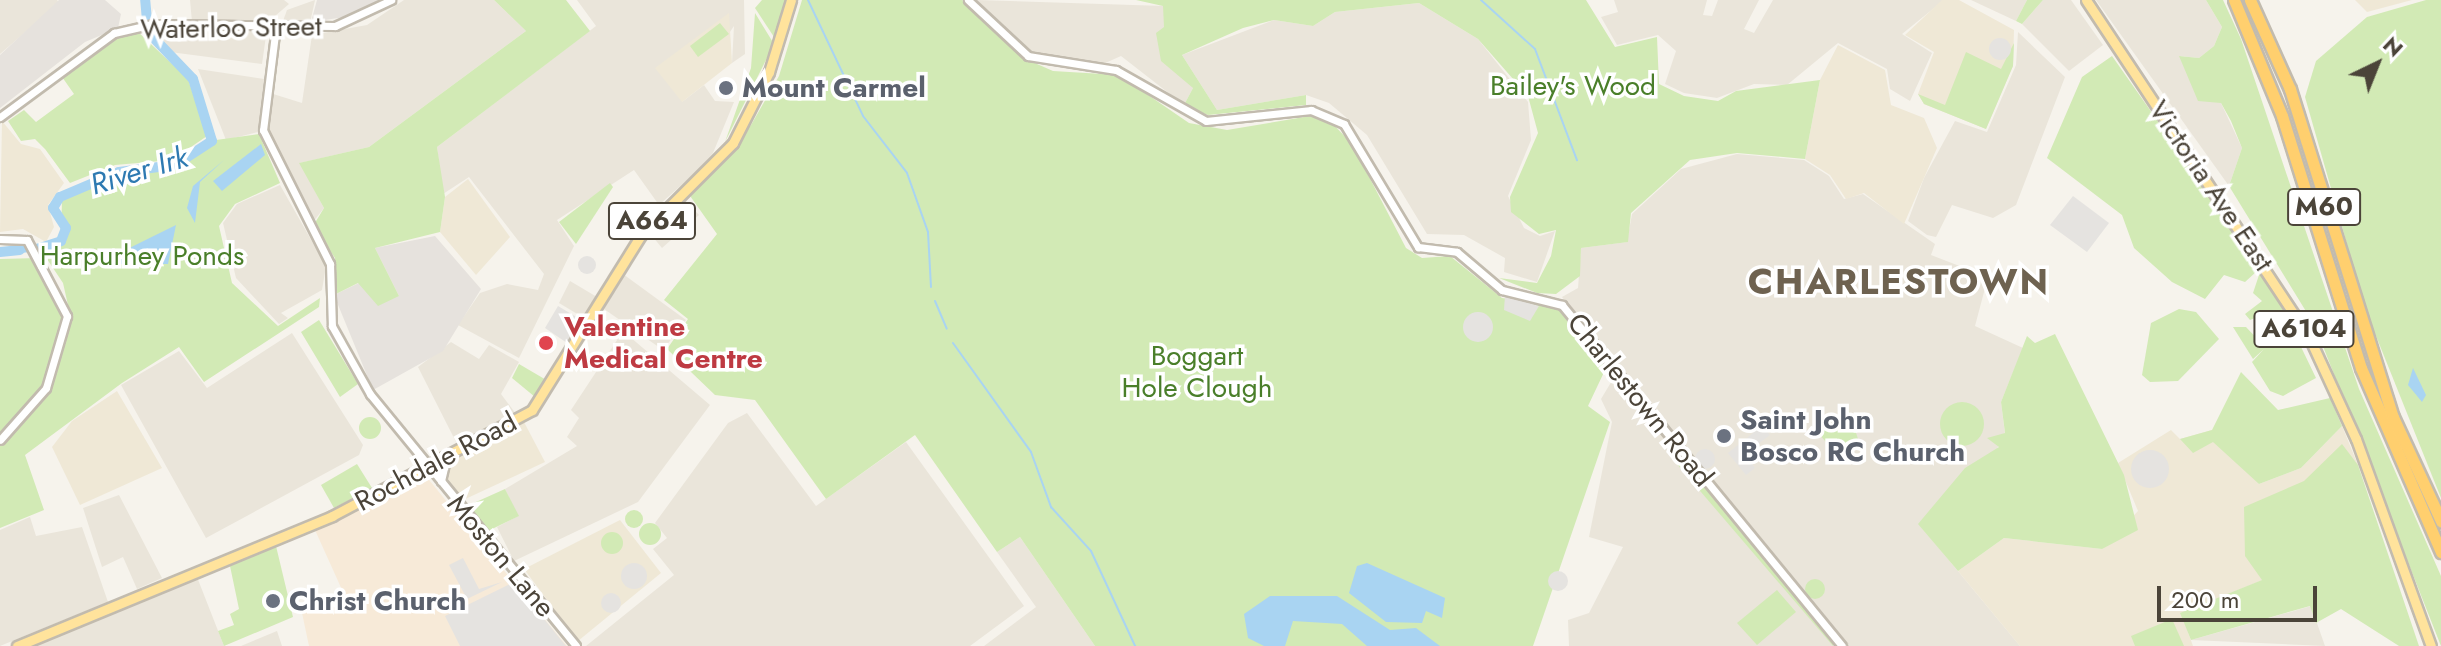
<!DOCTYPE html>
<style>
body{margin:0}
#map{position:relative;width:2441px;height:646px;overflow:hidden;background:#f6f3ec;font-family:Jost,sans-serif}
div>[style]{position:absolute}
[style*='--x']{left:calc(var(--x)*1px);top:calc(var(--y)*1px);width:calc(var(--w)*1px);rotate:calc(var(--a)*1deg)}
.residential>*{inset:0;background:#eae5da}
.commercial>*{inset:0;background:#f7ead8}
.industrial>*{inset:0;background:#e6e2dd}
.education>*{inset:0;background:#efe8d6}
.green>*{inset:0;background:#d2eab5}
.round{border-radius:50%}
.parking>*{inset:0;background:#e5e3e0}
.water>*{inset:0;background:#a9d4f2}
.stream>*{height:2px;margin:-1px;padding:0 1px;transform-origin:1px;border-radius:1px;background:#a9d4f2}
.river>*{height:10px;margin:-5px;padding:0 5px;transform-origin:5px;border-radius:5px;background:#a9d4f2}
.roads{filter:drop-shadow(2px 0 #c2bbae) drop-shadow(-2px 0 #c2bbae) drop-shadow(0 2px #c2bbae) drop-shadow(0 -2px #c2bbae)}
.minor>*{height:7px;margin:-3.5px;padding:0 3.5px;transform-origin:3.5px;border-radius:3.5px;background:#fff}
.major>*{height:9px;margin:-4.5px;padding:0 4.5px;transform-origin:4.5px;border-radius:4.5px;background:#ffe39c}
.highway>*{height:11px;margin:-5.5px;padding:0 5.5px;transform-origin:5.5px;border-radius:5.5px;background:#ffcf6e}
.dots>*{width:22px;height:22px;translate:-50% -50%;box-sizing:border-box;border:4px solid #fff;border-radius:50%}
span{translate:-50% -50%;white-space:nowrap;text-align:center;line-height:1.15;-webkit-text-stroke:7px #fff;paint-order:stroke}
.shield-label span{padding:2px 6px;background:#fff;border:2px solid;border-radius:6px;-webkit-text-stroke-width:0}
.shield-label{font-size:26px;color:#4b4439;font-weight:700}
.street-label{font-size:28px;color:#4b4439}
.park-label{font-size:28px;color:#4a7f2a}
.worship-label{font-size:28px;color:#5b616d;font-weight:700}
.left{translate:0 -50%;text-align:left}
.health-label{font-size:28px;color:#be3a42;font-weight:700}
.water-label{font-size:30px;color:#2e7ab2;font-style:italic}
.district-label{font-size:36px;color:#6e6250;font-weight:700;letter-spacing:2px}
.north{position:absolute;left:2337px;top:24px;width:80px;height:80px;-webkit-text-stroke:6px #fff;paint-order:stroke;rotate:43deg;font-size:22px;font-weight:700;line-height:32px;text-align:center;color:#4b4439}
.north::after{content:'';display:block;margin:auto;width:28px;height:36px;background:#4b4439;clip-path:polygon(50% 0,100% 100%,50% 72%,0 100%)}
.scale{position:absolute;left:2157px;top:586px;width:160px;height:36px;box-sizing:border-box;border:4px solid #4b4439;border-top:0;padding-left:10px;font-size:24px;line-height:28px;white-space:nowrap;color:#4b4439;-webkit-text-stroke:6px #fff;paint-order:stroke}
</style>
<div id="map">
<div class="residential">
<i style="clip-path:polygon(0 0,57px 0,59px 3px,0 54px)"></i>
<i style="clip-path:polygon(190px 0,284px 0,289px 4px,268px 22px,262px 64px,170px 52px,152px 31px,193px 33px)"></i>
<i style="clip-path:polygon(315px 0,310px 23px,283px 21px,287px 10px)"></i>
<i style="clip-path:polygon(404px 0,494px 0,526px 31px,369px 147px,300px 163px,324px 208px,313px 222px,270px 141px,270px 93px,302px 103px,312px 35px,367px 25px)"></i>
<i style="clip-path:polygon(577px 0,744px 0,745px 54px,732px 63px,734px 26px,682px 102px,704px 85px,715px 101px,734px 102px,713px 153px,696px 172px,659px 205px,634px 170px,557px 220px,574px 246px,519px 358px,458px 325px,480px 293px,507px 284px,538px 290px,544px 274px,469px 177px,443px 194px,437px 147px,596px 26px)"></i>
<i style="clip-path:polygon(977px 0,1164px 6px,1164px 27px,1193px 88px,1184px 105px,1121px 56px,1103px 64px,1028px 51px)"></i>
<i style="clip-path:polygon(1614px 0,1707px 0,1703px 15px,1712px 16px,1718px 0,1759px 0,1744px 29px,1754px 33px,1773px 0,1944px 0,1902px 34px,1932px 53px,1910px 101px,1890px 89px,1887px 69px,1838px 43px,1787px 85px,1754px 84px,1717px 98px,1684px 93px,1665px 84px,1676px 51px,1658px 35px,1617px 45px,1601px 17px,1618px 12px)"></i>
<i style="clip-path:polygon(1971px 0,2027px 0,2016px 21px)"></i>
<i style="clip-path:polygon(2043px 0,2071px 0,2103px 45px,2069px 71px,2022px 24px)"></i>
<i style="clip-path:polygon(2096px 0,2206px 0,2222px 27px,2214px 46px,2199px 58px,2180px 56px,2221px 103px,2242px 148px,2229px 186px)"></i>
<i style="clip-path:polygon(1419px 3px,1478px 39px,1528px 102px,1531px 140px,1508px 196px,1524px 228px,1540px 236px,1555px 231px,1537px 282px,1504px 272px,1505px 258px,1464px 235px,1427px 234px,1367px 135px,1329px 103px,1306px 95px,1217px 110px,1182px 55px,1274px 20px,1313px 26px,1335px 12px)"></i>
<i style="clip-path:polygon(2018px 32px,2065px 77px,2016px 205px,1993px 218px,1952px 205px,1936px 237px,1927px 235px,1908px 221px,1924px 178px,1955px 121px,1987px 132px,2016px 65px)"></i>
<i style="clip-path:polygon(198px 69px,264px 79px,258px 132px,226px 140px)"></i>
<i style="clip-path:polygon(1737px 154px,1804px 160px,1829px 176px,1844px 199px,1863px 194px,1935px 244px,1931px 255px,1988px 277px,1975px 326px,2023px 348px,2001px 402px,2005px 434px,1992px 458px,1955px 483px,1919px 524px,2020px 646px,1569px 646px,1568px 620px,1589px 613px,1623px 547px,1589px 537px,1612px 422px,1601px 399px,1619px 369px,1562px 297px,1578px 288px,1581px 248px,1627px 242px,1632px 214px,1681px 169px)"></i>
<i style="clip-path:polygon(280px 185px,326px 266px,322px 290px,281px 313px,288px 318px,279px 324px,236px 278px,223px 223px,237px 204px)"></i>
<i style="clip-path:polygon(683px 198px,699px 215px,662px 248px,648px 231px)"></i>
<i style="clip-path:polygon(623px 274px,686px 320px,663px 350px,604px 309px)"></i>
<i style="clip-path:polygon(570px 281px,597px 297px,584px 318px,559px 303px)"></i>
<i style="clip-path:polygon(623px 331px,710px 405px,638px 502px,514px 561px,497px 527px,518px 516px,505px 489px,577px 446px,567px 437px,579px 418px,571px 410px)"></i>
<i style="clip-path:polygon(292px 333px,363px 445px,359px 455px,206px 538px,121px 385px,179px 351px,207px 388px)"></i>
<i style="clip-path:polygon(451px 342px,479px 359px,489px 345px,519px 362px,501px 394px,516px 414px,456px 442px,418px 367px)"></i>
<i style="clip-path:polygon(747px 413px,816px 506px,906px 442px,1024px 606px,970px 646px,586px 646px,674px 575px,653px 549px,667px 538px,655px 523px,728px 423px)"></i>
<i style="clip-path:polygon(119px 495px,162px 578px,137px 589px,123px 557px,102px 567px,83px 508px)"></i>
<i style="clip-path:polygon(30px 517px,36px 536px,82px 527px,108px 602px,0 646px,0 530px)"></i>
<i style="clip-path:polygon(1020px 537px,1095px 646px,984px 646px,1036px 607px,997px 552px)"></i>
<i style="clip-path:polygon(197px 577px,224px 646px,36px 646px,140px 602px)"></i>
<i style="clip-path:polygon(2311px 606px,2325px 646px,2191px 640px,2248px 624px)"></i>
<i style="clip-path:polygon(277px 631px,282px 646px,241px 646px)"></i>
</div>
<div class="commercial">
<i style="clip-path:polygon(425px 475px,475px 536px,567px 646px,309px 646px,302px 613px,343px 592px,315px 530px)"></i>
</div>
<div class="industrial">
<i style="clip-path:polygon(59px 0,105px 0,121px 14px,118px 28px,85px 42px,0 108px,0 55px)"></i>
<i style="clip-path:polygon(317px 0,378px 0,352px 16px,311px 22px)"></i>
<i style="clip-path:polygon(435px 236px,481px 289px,443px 351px,373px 390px,334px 295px,359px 283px,399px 296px,375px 248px)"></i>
</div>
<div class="education">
<i style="clip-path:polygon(1942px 0,1959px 0,2014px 30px,2013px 66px,1986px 129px,1924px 104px,1918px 94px,1934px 52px,1905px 35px)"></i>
<i style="clip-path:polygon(2355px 0,2412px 0,2367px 12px)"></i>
<i style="clip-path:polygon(729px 13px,732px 63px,682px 102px,655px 68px)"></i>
<i style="clip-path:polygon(1838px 45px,1885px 70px,1891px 105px,1924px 118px,1937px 148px,1904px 224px,1864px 193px,1846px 199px,1830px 175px,1805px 159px,1820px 80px)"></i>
<i style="clip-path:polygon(2px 121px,21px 144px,40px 149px,64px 183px,48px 205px,54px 227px,46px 242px,23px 229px,0 232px)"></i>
<i style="clip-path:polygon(468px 179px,510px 237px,476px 275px,440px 232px,445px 197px)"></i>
<i style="clip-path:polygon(117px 391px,162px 468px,80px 505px,52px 447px,72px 421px)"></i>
<i style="clip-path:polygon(524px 422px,545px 462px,461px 501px,445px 479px,450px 460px)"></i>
<i style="clip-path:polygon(2342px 426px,2358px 465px,2265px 579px,2181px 613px,2193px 646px,2020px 646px,1958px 571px,2004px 538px,2102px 549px,2138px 511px,2118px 463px,2171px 430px,2180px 439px,2212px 430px,2259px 484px,2301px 468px)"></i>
<i style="clip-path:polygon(620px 520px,661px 573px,578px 641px,524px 569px)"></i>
</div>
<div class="green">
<i style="clip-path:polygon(494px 0,566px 0,590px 31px,437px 147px,445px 197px,440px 232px,375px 248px,399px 296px,378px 306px,358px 283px,334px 295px,335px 258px,313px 226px,324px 208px,299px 163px,369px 147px,526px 31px)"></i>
<i style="clip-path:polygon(762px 0,785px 0,776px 40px,755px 8px)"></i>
<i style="clip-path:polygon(802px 0,962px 0,1021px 57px,1053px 71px,1119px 75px,1189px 123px,1227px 130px,1310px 116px,1333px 124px,1352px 144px,1406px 248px,1422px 258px,1450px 256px,1502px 298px,1556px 305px,1606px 368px,1588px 406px,1610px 422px,1533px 646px,1095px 646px,1020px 537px,997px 552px,915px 435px,826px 499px,755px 400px,715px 395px,667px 349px,688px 319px,664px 300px,717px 234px,688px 193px,751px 125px,779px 76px)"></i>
<i style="clip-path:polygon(1136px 0,1586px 0,1615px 47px,1657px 37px,1659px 84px,1684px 96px,1718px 101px,1736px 91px,1820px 80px,1805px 159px,1737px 153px,1690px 160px,1631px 213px,1628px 242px,1581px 248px,1580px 276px,1556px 294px,1537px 293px,1499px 278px,1537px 283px,1551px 256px,1556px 230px,1539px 234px,1511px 212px,1510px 197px,1538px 133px,1528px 96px,1478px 39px,1419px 3px,1335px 12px,1313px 26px,1274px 20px,1243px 28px,1182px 55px,1217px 110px,1306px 95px,1306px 105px,1208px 115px,1184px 105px,1193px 88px,1161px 61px,1156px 33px,1164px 27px,1163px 6px)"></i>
<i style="clip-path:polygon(2027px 0,2043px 0,2022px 24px,2016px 21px)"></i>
<i style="clip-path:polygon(2206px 0,2223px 0,2241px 39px,2359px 389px,2441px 576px,2441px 646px,2315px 326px,2229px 186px,2242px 148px,2231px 121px,2221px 103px,2198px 101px,2179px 56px,2199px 58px,2214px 46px,2222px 27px)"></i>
<i style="clip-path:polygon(2426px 0,2441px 0,2441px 498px,2366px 311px,2305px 97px,2316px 61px,2367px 17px)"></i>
<i style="clip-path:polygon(755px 13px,774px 44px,725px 142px,751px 68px)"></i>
<i style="clip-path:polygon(720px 23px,729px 34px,698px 57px,690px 46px)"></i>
<i style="clip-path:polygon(136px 30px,188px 79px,207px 136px,172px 160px,115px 165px,70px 183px,45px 149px,35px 139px,21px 141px,8px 121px,24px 110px,36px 122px,74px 94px,60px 74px,102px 42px)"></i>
<i style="clip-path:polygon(2014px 43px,2013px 66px,1986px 129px,1924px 104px,1918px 94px,1945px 105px,1966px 52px,2001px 69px)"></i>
<i style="clip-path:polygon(2112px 56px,2252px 255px,2256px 272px,2245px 282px,2224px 275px,2205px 299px,2172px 282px,2134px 248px,2122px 215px,2047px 158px,2082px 77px)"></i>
<i style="clip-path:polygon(259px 134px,280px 183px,235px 204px,219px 226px,232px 283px,278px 326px,320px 298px,319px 307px,204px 382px,179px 347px,122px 383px,25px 455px,44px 510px,0 528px,0 443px,50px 393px,70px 314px,63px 283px,45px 256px,61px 232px,62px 201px,119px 174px,176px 167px,216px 140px)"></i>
<i style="clip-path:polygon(610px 183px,613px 187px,576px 244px,559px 222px)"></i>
<i style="clip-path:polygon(38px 258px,63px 314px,45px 386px,0 433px,0 259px)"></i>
<i style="clip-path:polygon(2262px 266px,2316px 378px,2283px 396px,2270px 391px,2252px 362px,2264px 349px,2253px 359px,2233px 327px,2246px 327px,2264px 346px,2283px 332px,2273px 311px,2250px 320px,2245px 314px,2262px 301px,2253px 293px)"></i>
<i style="clip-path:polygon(2179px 309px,2196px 312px,2219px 339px,2178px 381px,2150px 382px,2142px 375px,2151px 323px)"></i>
<i style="clip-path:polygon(319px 320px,358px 384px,340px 397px,301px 332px)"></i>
<i style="clip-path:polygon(2055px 334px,2124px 475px,2138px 530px,2102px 549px,2004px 538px,1958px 571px,1918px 524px,1965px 468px,1999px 447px,1987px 438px,2005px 433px,2001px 402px,2027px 336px,2035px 343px)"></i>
<i style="clip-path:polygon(519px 364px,548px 381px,535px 397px,512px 378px)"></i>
<i style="clip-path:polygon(2241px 372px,2278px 410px,2330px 398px,2342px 426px,2301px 468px,2259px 484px,2213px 442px,2193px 453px,2180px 439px,2212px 430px)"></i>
<i class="round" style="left:1940px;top:402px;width:44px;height:44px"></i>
<i style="clip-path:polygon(1848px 408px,1859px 442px,1844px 463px,1819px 434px)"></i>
<i class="round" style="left:359px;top:417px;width:22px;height:22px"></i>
<i style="clip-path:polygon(2342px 444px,2358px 465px,2419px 646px,2399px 646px,2341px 609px,2316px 623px,2310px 606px,2191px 640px,2180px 613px,2262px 580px,2245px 556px,2244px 507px,2304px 481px)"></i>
<i style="clip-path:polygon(1676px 452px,1833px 642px,1833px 646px,1671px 457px)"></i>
<i style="clip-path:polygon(357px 464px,372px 488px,334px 508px,321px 485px)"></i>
<i style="clip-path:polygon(505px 489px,519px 516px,488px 531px,467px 506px)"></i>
<i class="round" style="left:625px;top:510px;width:18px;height:18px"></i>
<i class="round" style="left:639px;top:523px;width:22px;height:22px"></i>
<i class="round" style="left:601px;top:532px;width:22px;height:22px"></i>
<i style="clip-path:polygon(276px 546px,293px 617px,224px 646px,218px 631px,234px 625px,230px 614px,239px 609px,230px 566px)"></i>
<i class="round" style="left:1805px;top:579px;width:20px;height:20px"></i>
<i style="clip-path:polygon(1777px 590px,1796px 612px,1757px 645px,1737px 623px)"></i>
<i style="clip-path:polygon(2172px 619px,2184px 646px,2135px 646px,2131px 636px)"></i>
</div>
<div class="parking">
<i class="round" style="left:1989px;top:38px;width:22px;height:22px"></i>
<i style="clip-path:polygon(2073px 196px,2109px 223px,2087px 252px,2050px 225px)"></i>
<i class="round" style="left:578px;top:256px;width:18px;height:18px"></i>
<i style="clip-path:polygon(1505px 295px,1539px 306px,1530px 321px,1504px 310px)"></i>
<i style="clip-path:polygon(558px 306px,583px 321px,570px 345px,545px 328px)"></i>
<i class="round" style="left:1463px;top:312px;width:30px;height:30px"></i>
<i style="clip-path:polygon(1762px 426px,1770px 435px,1745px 454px,1755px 468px,1746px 475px,1728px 453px)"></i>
<i class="round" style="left:1695px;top:449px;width:20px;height:20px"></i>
<i class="round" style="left:2131px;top:450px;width:38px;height:38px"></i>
<i style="clip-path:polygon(463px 558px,479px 589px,502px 582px,467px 599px,449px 565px)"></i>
<i class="round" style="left:621px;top:563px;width:26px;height:26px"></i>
<i class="round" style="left:1548px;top:571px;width:20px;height:20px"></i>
<i style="clip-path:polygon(514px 582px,566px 646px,460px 646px,445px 616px)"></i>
<i class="round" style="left:601px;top:593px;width:20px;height:20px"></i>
</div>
<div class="water">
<i style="clip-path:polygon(261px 144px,265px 155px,222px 191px,213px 181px)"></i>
<i style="clip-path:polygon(224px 160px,200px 182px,195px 223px,187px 208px,193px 186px)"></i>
<i style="clip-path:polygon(176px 225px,168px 264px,97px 264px)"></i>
<i style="clip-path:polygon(49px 242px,52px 249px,42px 251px,9px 254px,6px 248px)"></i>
<i style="clip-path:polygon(2413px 368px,2426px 395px,2422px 402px,2408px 385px)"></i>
<i style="clip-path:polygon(1367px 563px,1445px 598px,1442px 618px,1426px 611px,1422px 623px,1386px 622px,1349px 593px,1357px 566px)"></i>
<i style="clip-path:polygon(1270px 596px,1337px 596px,1390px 630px,1416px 628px,1440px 646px,1367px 646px,1342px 624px,1293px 621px,1285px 646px,1264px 646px,1248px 638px,1244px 614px)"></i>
</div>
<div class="stream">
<i style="--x:808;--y:0;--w:128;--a:64.6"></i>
<i style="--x:863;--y:116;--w:72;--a:52.3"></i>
<i style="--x:907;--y:173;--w:63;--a:70.4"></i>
<i style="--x:928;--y:232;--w:55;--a:86.9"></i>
<i style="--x:1481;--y:0;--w:73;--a:42.2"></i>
<i style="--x:1535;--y:49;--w:119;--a:69.3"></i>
<i style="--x:935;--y:301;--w:30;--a:67"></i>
<i style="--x:953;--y:343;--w:134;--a:54.4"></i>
<i style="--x:1031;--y:452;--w:59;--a:70"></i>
<i style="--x:1051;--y:507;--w:59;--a:47.7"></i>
<i style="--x:1091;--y:551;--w:105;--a:65.1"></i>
</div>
<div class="river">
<i style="--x:40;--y:248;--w:22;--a:-18"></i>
<i style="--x:61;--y:241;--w:14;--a:-69"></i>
<i style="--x:66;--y:228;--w:24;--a:-123"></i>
<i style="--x:53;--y:208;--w:13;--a:-58"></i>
<i style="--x:60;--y:197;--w:64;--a:-23"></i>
<i style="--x:119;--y:172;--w:56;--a:-7.1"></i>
<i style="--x:175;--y:165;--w:44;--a:-33"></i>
<i style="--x:212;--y:141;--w:65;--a:-107"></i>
<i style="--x:193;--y:79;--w:65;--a:-133.8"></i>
<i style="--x:148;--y:32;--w:32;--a:-95"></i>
<i style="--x:0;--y:252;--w:20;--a:-6"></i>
</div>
<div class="roads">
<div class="minor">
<i style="--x:968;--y:0;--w:82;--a:43"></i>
<i style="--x:1028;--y:56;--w:89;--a:9"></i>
<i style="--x:1116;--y:70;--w:103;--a:29.5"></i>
<i style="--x:1206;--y:121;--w:106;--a:-6"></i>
<i style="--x:1311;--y:110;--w:36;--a:23"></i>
<i style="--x:1344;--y:124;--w:144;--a:59"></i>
<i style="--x:1418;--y:247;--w:39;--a:7"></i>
<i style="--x:1457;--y:252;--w:59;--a:40.2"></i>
<i style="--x:1502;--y:290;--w:62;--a:14"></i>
<i style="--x:1562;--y:305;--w:441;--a:50.6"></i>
<i style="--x:276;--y:26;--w:105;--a:97.1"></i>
<i style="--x:263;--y:130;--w:150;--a:63.4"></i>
<i style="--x:330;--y:264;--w:62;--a:88.2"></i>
<i style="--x:332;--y:326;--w:78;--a:60.8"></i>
<i style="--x:370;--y:394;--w:325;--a:50.7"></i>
<i style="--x:0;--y:117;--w:142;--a:-36.4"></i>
<i style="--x:114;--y:33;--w:40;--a:-13"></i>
<i style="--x:153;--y:24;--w:182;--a:0.6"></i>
<i style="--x:335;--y:26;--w:62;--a:-24.9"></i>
<i style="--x:0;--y:239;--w:27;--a:2"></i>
<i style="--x:27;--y:240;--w:86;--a:62.2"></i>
<i style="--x:67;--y:316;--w:75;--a:106.3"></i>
<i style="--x:46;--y:388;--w:69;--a:131.5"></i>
<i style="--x:441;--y:481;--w:26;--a:-77"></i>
</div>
<div class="major">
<i style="--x:2086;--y:0;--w:404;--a:56.5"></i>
<i style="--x:2309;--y:337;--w:112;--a:65.3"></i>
<i style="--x:2356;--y:439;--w:220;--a:70.1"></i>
<i style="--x:17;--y:646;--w:341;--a:-22.4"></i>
<i style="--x:332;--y:516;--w:226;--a:-27.9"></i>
<i style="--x:532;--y:410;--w:206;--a:-58.1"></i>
<i style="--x:641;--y:235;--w:130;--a:-45"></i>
<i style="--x:733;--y:143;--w:80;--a:-63.1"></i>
<i style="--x:769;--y:72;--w:75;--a:-73"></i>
</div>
<div class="highway">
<i style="--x:2234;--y:0;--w:126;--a:67.5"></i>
<i style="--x:2282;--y:116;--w:264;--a:72.6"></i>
<i style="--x:2361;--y:368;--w:201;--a:66.5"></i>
<i style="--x:2250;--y:0;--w:98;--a:65.8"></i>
<i style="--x:2290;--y:89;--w:344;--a:72.6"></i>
<i style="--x:2393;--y:417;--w:115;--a:65.2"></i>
</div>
</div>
<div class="dots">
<i style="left:726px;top:88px;background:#6b7280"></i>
<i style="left:546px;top:343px;background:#e0444e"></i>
<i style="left:1724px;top:436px;background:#6b7280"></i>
<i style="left:273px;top:601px;background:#6b7280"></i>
</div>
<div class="shield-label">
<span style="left:2324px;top:207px">M60</span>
<span style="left:652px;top:221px">A664</span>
<span style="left:2304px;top:329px">A6104</span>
</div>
<div class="street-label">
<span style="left:231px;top:28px;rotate:-1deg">Waterloo Street</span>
<span style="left:2211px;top:186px;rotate:56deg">Victoria Ave East</span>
<span style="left:1640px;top:400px;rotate:51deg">Charlestown Road</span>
<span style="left:436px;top:462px;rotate:-28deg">Rochdale Road</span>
<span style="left:501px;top:556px;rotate:50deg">Moston Lane</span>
</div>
<div class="park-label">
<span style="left:1573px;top:86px">Bailey's Wood</span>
<span style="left:142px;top:256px">Harpurhey Ponds</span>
<span style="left:1197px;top:372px">Boggart<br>Hole Clough</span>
</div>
<div class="worship-label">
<span class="left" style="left:742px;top:88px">Mount Carmel</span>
<span class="left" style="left:1740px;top:436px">Saint John<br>Bosco RC Church</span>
<span class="left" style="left:289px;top:601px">Christ Church</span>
</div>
<div class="health-label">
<span class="left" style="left:564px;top:343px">Valentine<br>Medical Centre</span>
</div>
<div class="water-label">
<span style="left:139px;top:171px;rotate:-17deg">River Irk</span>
</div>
<div class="district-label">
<span style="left:1899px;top:282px">CHARLESTOWN</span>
</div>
<div class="north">N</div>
<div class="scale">200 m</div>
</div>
